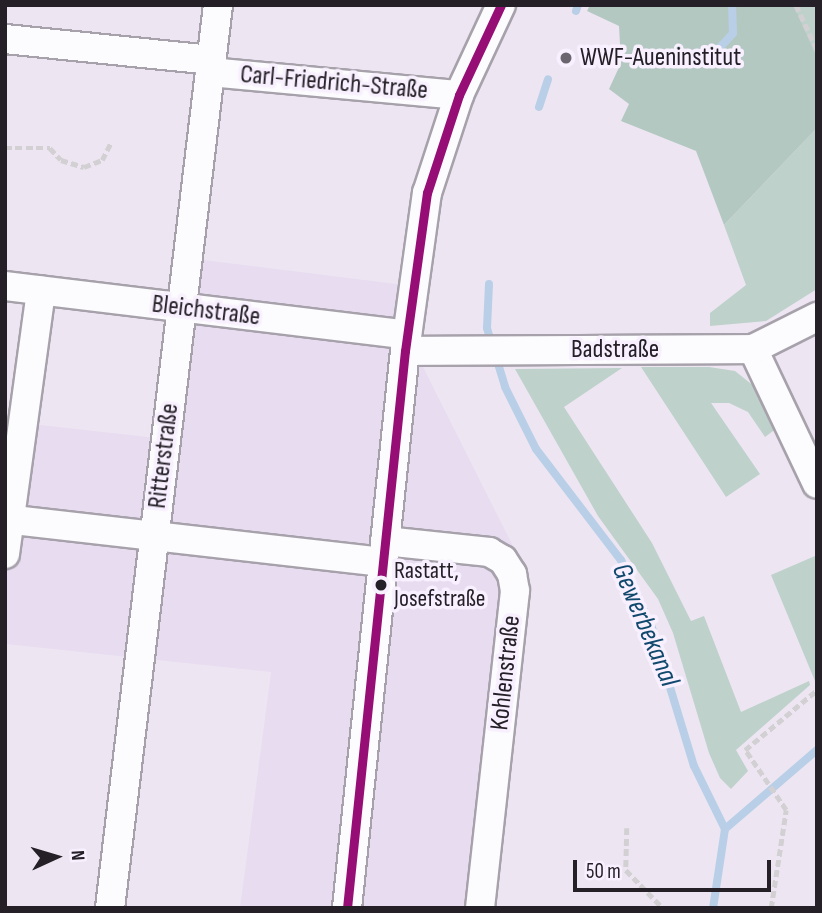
<!DOCTYPE html>
<meta charset="utf-8">
<style>
body{margin:0}
#map{position:relative;width:822px;height:913px;overflow:hidden;background:#ede6f2;font-family:"Sofia Sans Condensed",sans-serif}
div>[style]{position:absolute}
[style*='--x']{left:calc(var(--x)*1px);top:calc(var(--y)*1px);width:calc(var(--w)*1px);rotate:calc(var(--a)*1deg)}
.built>*{inset:0;background:#e8dcf1}
.green>*{inset:0;background:#bed1ca}
.forest>*{inset:0;background:#b4c8c2}
.stream>*{height:8px;margin:-4px;padding:0 4px;transform-origin:4px;border-radius:4px;background:#b9cfe7}
.path>*{height:4.5px;margin-top:-2.25px;transform-origin:0;background:repeating-linear-gradient(90deg,#d2d0d3 0 7px,transparent 0 10.5px)}
.roads{filter:drop-shadow(2px 0 #a6a1aa) drop-shadow(-2px 0 #a6a1aa) drop-shadow(0 2px #a6a1aa) drop-shadow(0 -2px #a6a1aa)}
.minor>*{height:28px;margin:-14px;padding:0 14px;transform-origin:14px;border-radius:14px;background:#fcfbfd}
.bus-1>*{height:9px;margin:-4.5px;padding:0 4.5px;transform-origin:4.5px;border-radius:4.5px;background:#960e75}
.dots>*{width:19px;height:19px;translate:-50% -50%;box-sizing:border-box;border:4px solid #f8f0fe;border-radius:50%}
span{translate:-50% -50%;white-space:nowrap;text-align:center;line-height:1.15;-webkit-text-stroke:7px #f8f0fe;paint-order:stroke}
.bus-label{font-size:24px;color:#252028}
.left{translate:0 -50%;text-align:left}
.poi-label{font-size:26px;color:#252028}
.street-label{font-size:26px;color:#252028}
.water-label{font-size:28px;color:#11486d;font-style:italic}
.frame{position:absolute;inset:0;border:7px solid #252028;pointer-events:none}
.north{position:absolute;left:21px;top:822px;width:70px;height:70px;-webkit-text-stroke:5px #f8f0fe;paint-order:stroke;rotate:86deg;font-size:19px;font-weight:700;line-height:28px;text-align:center;color:#252028}
.north::after{content:'';display:block;margin:auto;width:24px;height:32px;background:#252028;clip-path:polygon(50% 0,100% 100%,50% 72%,0 100%)}
.scale{position:absolute;left:573px;top:860px;width:198px;height:32px;box-sizing:border-box;border:4px solid #252028;border-top:0;padding-left:9px;font-size:21px;line-height:24px;white-space:nowrap;color:#252028;-webkit-text-stroke:5px #f8f0fe;paint-order:stroke}
</style>
<div id="map">
<div class="built">
<i style="clip-path:polygon(187px 258px,413px 286px,407px 335px,527px 574px,492px 908px,240px 908px,271px 672px,5px 644px,5px 421px,166px 439px)"></i>
</div>
<div class="green">
<i style="clip-path:polygon(794px 5px,817px 5px,817px 58px,816px 57px)"></i>
<i style="clip-path:polygon(817px 128px,817px 289px,766px 321px,710px 326px,710px 313px,746px 285px,724px 225px)"></i>
<i style="clip-path:polygon(641px 367px,709px 367px,735px 371px,755px 387px,777px 428px,765px 437px,748px 412px,729px 403px,711px 403px,760px 474px,726px 497px)"></i>
<i style="clip-path:polygon(622px 368px,564px 407px,652px 543px,691px 621px,704px 616px,741px 712px,809px 681px,810px 685px,736px 750px,748px 771px,731px 789px,720px 778px,709px 753px,673px 633px,658px 599px,598px 516px,515px 369px)"></i>
<i style="clip-path:polygon(815px 556px,817px 560px,815px 681px,771px 575px)"></i>
</div>
<div class="forest">
<i style="clip-path:polygon(590px 5px,794px 5px,817px 58px,817px 128px,724px 225px,696px 151px,621px 121px,629px 104px,609px 89px,621px 63px,619px 26px,587px 11px)"></i>
</div>
<div class="stream">
<i style="--x:576;--y:11;--w:6;--a:-72"></i>
<i style="--x:709;--y:59;--w:35;--a:-47"></i>
<i style="--x:733;--y:33;--w:28;--a:-92"></i>
<i style="--x:539;--y:107;--w:29;--a:-72"></i>
<i style="--x:489;--y:284;--w:44;--a:92.6"></i>
<i style="--x:487;--y:328;--w:18;--a:74"></i>
<i style="--x:496;--y:357;--w:31;--a:73"></i>
<i style="--x:505;--y:387;--w:69;--a:63.4"></i>
<i style="--x:536;--y:449;--w:140;--a:52.6"></i>
<i style="--x:621;--y:560;--w:75;--a:65.5"></i>
<i style="--x:652;--y:628;--w:144;--a:73.1"></i>
<i style="--x:694;--y:766;--w:70;--a:63.8"></i>
<i style="--x:725;--y:829;--w:80;--a:98.6"></i>
<i style="--x:725;--y:829;--w:121;--a:-40.7"></i>
</div>
<div class="path">
<i style="--x:796;--y:5;--w:49;--a:64.5"></i>
<i style="--x:5;--y:148;--w:45;--a:0"></i>
<i style="--x:50;--y:148;--w:16;--a:47"></i>
<i style="--x:61;--y:160;--w:24;--a:17"></i>
<i style="--x:84;--y:167;--w:19;--a:-21"></i>
<i style="--x:102;--y:160;--w:18;--a:-63"></i>
<i style="--x:627;--y:828;--w:42;--a:91.4"></i>
<i style="--x:626;--y:870;--w:53;--a:45.8"></i>
<i style="--x:771;--y:908;--w:99;--a:-81.3"></i>
<i style="--x:786;--y:810;--w:73;--a:-124.3"></i>
<i style="--x:745;--y:750;--w:94;--a:-39.8"></i>
</div>
<div class="roads">
<div class="minor">
<i style="--x:5;--y:39;--w:207;--a:5.8"></i>
<i style="--x:210;--y:72;--w:250;--a:5.3"></i>
<i style="--x:5;--y:286;--w:405;--a:6.9"></i>
<i style="--x:753;--y:349;--w:149;--a:64.6"></i>
<i style="--x:405;--y:351;--w:348;--a:-0.3"></i>
<i style="--x:753;--y:349;--w:72;--a:-26.6"></i>
<i style="--x:5;--y:519;--w:380;--a:6.5"></i>
<i style="--x:385;--y:541;--w:105;--a:6"></i>
<i style="--x:489;--y:552;--w:16;--a:30"></i>
<i style="--x:503;--y:560;--w:17;--a:57"></i>
<i style="--x:512;--y:574;--w:17;--a:80"></i>
<i style="--x:515;--y:591;--w:319;--a:96.3"></i>
<i style="--x:5;--y:554;--w:266;--a:-82.2"></i>
<i style="--x:110;--y:908;--w:909;--a:-83.18"></i>
<i style="--x:347;--y:908;--w:560;--a:-84.06"></i>
<i style="--x:405;--y:351;--w:160;--a:-82.1"></i>
<i style="--x:427;--y:193;--w:103;--a:-71.9"></i>
<i style="--x:459;--y:95;--w:99;--a:-65"></i>
</div>
</div>
<div class="bus-1">
<i style="--x:347;--y:908;--w:560;--a:-84.06"></i>
<i style="--x:405;--y:351;--w:160;--a:-82.1"></i>
<i style="--x:427;--y:193;--w:103;--a:-71.9"></i>
<i style="--x:459;--y:95;--w:99;--a:-65"></i>
</div>
<div class="dots">
<i style="left:566px;top:58px;background:#6b656f"></i>
<i style="left:381px;top:585px;background:#252028"></i>
</div>
<div class="bus-label">
<span class="left" style="left:394px;top:585px">Rastatt,<br>Josefstraße</span>
</div>
<div class="poi-label">
<span class="left" style="left:580px;top:58px">WWF-Aueninstitut</span>
</div>
<div class="street-label">
<span style="left:334px;top:83px;rotate:5deg">Carl-Friedrich-Straße</span>
<span style="left:206px;top:311px;rotate:7deg">Bleichstraße</span>
<span style="left:615px;top:350px">Badstraße</span>
<span style="left:164px;top:456px;rotate:-83deg">Ritterstraße</span>
<span style="left:506px;top:673px;rotate:-84deg">Kohlenstraße</span>
</div>
<div class="water-label">
<span style="left:645px;top:625px;rotate:67deg">Gewerbekanal</span>
</div>
<div class="frame"></div>
<div class="north">N</div>
<div class="scale">50 m</div>
</div>
